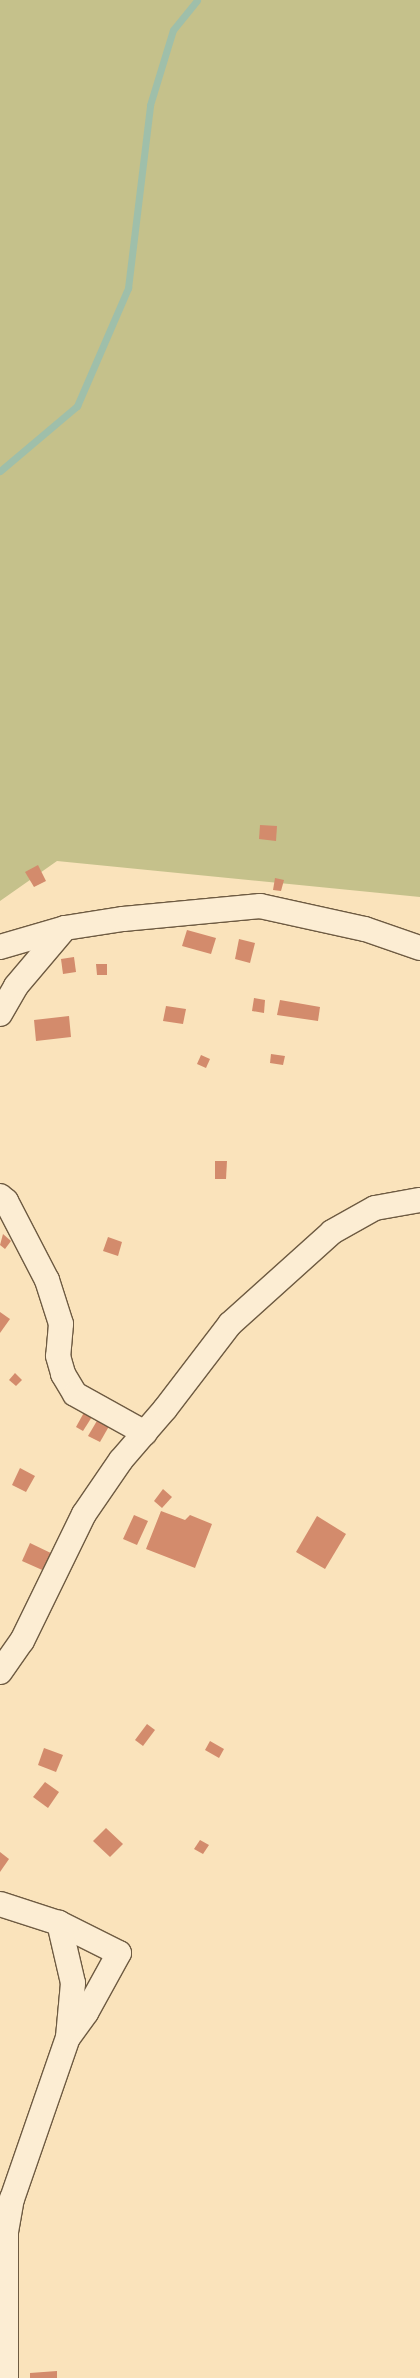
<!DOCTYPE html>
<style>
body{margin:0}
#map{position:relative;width:420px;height:2378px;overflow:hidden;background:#fae3bb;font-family:Alegreya,serif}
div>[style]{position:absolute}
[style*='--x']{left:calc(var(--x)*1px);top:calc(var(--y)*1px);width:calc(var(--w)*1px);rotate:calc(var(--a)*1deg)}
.green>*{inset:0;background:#c5c18b}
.stream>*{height:7px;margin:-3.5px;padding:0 3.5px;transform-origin:3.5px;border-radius:3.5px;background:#9fbfaa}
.building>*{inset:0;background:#d38b6c}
.roads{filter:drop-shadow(1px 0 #6e5b42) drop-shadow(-1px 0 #6e5b42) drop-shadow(0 1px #6e5b42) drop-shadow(0 -1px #6e5b42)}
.street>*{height:24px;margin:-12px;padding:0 12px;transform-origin:12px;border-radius:12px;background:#fcedd3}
span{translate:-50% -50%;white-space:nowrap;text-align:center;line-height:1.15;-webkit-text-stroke:5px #fcedd3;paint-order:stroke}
</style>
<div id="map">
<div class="green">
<i style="clip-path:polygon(0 0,420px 0,420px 897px,57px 861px,0 901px)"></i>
</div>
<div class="stream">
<i style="--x:0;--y:471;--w:101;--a:-40.2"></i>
<i style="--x:77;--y:406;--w:129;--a:-66.6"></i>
<i style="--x:128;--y:288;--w:184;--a:-83.1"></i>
<i style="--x:150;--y:105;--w:78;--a:-73"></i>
<i style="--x:173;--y:30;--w:38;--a:-51"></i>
</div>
<div class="building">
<i style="clip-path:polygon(260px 825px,277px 826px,276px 841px,259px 839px)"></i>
<i style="clip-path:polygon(38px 865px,46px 881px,34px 887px,25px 872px)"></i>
<i style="clip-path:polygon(275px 878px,284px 880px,281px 891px,273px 890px)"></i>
<i style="clip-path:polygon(187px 930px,216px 938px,211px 954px,182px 946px)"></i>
<i style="clip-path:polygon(239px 939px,255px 943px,250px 963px,235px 959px)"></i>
<i style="clip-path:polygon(74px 957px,76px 972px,63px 974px,61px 959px)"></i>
<i style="clip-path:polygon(96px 964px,107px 964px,107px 975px,97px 975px)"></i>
<i style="clip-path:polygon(254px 998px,265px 1000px,264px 1013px,252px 1011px)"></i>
<i style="clip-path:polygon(280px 1000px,320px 1007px,318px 1021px,277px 1015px)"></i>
<i style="clip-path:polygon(166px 1006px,186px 1009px,183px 1024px,163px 1021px)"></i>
<i style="clip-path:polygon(69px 1016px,71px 1037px,36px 1041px,34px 1020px)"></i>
<i style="clip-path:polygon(271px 1054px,285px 1056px,283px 1065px,270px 1063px)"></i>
<i style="clip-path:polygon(201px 1055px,210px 1059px,206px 1068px,197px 1064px)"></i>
<i style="clip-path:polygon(215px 1161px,227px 1161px,226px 1179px,215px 1179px)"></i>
<i style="clip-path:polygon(3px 1234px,11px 1241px,5px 1249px,0 1245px)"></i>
<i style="clip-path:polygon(108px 1237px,122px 1242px,118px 1256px,103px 1251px)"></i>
<i style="clip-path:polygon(0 1312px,10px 1319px,0 1333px)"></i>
<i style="clip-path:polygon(15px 1373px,22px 1380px,16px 1386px,9px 1380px)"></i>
<i style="clip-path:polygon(87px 1407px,95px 1412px,83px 1431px,76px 1427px)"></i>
<i style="clip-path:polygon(101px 1414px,112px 1421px,100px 1442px,88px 1436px)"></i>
<i style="clip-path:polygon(20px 1468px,35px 1476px,26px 1492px,12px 1485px)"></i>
<i style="clip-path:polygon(163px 1489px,172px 1497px,162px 1508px,154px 1501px)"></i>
<i style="clip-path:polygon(161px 1511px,185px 1520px,190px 1515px,212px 1524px,195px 1568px,146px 1549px)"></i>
<i style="clip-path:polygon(134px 1515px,148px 1521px,137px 1545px,123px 1539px)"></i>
<i style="clip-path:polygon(317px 1516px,346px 1534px,325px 1569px,296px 1552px)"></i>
<i style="clip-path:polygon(30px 1543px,57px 1556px,49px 1573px,22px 1561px)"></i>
<i style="clip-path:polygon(147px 1724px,155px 1730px,143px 1746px,135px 1740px)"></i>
<i style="clip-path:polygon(210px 1741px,224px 1749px,219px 1758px,205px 1750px)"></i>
<i style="clip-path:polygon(44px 1748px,63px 1755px,56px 1772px,38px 1765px)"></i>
<i style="clip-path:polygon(45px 1782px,59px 1792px,48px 1808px,33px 1797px)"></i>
<i style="clip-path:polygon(106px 1828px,123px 1844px,110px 1857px,93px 1841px)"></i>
<i style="clip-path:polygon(200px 1840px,209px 1845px,203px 1854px,194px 1849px)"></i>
<i style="clip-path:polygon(0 1852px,9px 1859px,0 1872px)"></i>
<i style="clip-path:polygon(57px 2371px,57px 2378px,30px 2378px,30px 2373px)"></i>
</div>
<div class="roads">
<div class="street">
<i style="--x:0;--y:947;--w:68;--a:-16.3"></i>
<i style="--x:65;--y:928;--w:59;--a:-8.8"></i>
<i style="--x:123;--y:919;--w:138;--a:-5.4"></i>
<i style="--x:260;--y:906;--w:107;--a:12.4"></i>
<i style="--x:365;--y:929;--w:58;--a:19.1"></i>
<i style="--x:0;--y:1014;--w:32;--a:-60"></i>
<i style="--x:16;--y:986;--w:76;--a:-49.8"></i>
<i style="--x:0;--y:1196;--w:8;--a:40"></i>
<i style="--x:6;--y:1201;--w:89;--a:62.6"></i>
<i style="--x:47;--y:1280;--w:46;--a:72.3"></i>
<i style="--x:61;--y:1324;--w:32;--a:95"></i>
<i style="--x:58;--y:1356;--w:19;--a:74"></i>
<i style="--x:63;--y:1374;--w:23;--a:59"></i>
<i style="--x:75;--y:1394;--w:80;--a:29.1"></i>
<i style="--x:0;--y:1672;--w:38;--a:-55"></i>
<i style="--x:22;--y:1641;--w:141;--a:-64"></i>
<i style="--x:84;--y:1514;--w:65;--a:-55.6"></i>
<i style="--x:121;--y:1460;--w:67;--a:-49.2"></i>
<i style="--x:165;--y:1409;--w:107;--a:-52.6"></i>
<i style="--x:230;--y:1324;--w:137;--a:-42"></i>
<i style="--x:332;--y:1232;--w:49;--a:-29.2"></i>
<i style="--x:375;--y:1208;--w:46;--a:-10.1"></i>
<i style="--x:0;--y:1904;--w:62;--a:17.9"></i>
<i style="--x:59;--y:1923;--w:67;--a:26.6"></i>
<i style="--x:119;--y:1953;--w:68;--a:118.8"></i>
<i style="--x:86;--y:2013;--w:29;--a:126"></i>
<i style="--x:6;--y:2378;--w:146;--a:-90"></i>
<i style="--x:6;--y:2232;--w:34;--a:-80"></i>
<i style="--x:12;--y:2199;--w:171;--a:-70.9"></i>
<i style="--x:68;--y:2037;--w:54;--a:-84.7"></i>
<i style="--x:73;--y:1983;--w:62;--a:-103.1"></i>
</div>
</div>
</div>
